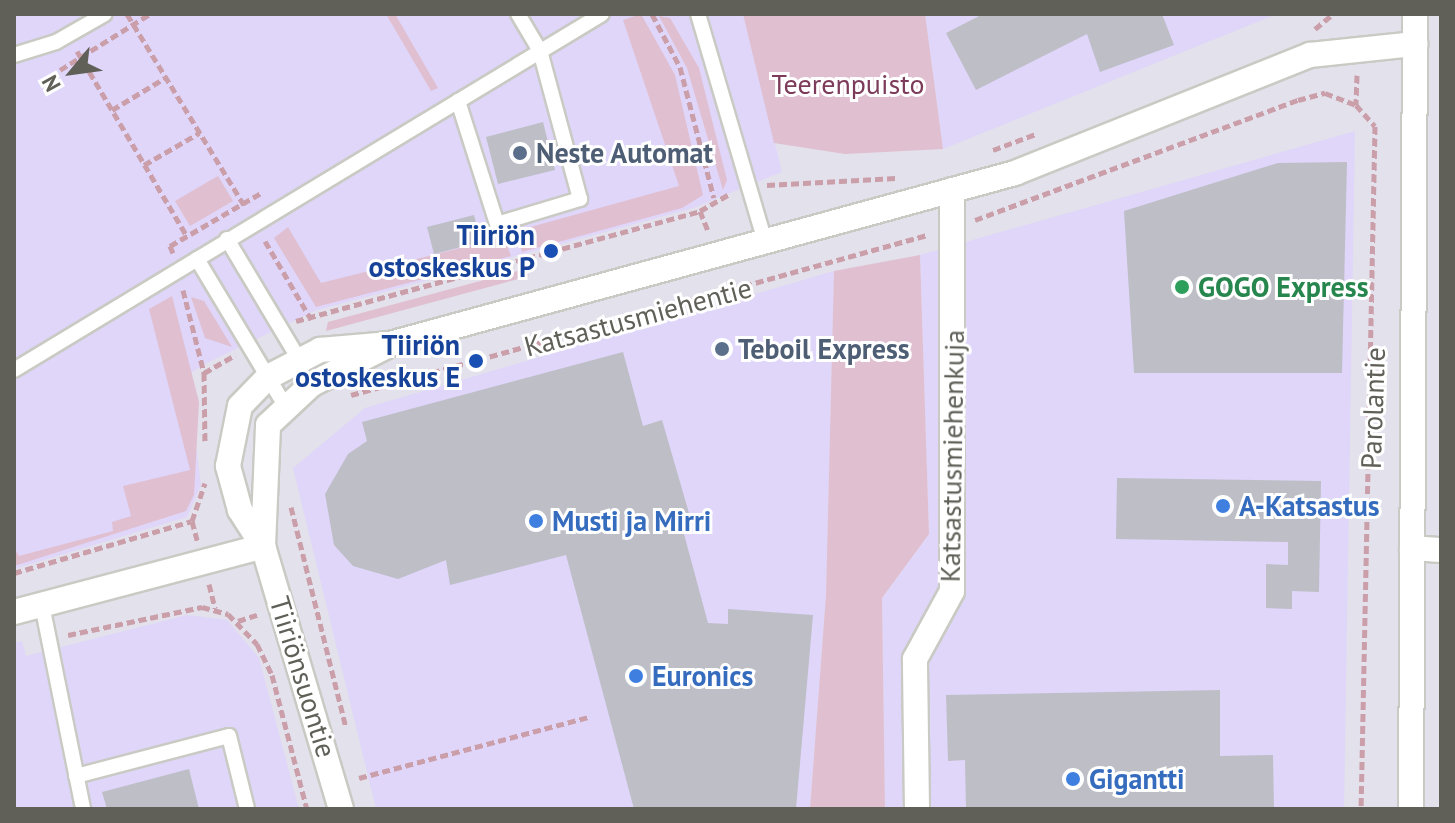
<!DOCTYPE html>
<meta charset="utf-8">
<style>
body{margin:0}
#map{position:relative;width:1455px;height:823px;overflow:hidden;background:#e3e1eb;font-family:"PT Sans",sans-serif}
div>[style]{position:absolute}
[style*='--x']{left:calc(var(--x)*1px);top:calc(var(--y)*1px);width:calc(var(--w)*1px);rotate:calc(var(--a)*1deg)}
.commercial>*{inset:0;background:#dfd6fa}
.green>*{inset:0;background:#e0bfd0}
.building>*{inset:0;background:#bebec6}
.path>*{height:5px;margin-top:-2.5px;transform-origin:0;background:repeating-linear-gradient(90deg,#ca9faa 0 8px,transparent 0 12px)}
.roads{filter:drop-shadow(2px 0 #cacac4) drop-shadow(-2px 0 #cacac4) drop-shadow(0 2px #cacac4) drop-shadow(0 -2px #cacac4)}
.service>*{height:14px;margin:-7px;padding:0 7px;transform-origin:7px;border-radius:7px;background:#fff}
.minor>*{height:24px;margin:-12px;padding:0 12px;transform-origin:12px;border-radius:12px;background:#fff}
.secondary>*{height:24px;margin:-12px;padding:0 12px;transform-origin:12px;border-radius:12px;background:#fff}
.dots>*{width:22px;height:22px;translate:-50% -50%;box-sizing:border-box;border:4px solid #fff;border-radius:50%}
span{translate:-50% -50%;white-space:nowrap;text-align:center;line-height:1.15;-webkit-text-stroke:6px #fff;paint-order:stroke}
.park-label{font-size:28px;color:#7d3b5a}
.service-label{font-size:28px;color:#4e5e75;font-weight:700}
.left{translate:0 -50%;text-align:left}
.transit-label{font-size:28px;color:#164399;font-weight:700}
.right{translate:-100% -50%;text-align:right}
.leisure-label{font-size:28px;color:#27864d;font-weight:700}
.street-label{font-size:28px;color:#606059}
.shop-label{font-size:28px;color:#366cbe;font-weight:700}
.frame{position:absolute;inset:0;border:16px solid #606059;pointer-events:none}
.north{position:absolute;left:32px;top:32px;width:80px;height:80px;-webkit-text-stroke:6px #fff;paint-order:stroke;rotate:241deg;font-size:22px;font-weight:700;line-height:32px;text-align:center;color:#606059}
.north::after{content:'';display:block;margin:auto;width:28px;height:36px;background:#606059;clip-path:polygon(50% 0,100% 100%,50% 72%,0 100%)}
</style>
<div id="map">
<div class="commercial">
<i style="clip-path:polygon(14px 14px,743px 14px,782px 172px,693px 208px,314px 311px,207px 363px,187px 375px,201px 485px,187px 517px,14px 569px)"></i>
<i style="clip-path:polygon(925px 14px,1277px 14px,943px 149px)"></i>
<i style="clip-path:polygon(1355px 131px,1344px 809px,885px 809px,882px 598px,929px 534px,920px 255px)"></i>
<i style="clip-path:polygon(834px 271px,826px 595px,810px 809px,376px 809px,293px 468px,365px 408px)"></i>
<i style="clip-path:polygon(187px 615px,227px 620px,259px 658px,299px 809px,14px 809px,14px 643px,22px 641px,26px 656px)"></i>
</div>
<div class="green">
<i style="clip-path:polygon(386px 14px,395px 14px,438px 88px,431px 91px)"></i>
<i style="clip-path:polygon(641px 14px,675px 75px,703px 195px,682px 208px,522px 252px,516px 231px,679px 186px,623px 20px)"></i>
<i style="clip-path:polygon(743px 14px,925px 14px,943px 149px,845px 154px,774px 143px)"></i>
<i style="clip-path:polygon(659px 16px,670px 18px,699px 68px,727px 180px,723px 190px,687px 68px)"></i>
<i style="clip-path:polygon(218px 176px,233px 201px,190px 226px,175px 201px)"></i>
<i style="clip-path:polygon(288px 227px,321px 283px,504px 237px,511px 256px,316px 307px,274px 238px)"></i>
<i style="clip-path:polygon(920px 255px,929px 534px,882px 598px,885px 809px,810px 809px,826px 595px,834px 271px)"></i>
<i style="clip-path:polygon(525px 269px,529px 276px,326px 331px,328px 322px)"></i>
<i style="clip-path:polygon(172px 296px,199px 402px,194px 495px,186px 511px,14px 566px,14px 548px,19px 556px,113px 531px,112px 522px,131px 516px,123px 486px,190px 470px,149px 309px)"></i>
<i style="clip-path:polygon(191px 297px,204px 301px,232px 347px,205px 338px)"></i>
</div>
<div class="building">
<i style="clip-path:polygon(983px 14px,1162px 14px,1174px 45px,1100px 72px,1087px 34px,976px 90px,946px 33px)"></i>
<i style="clip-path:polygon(543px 122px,555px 170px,498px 184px,486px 137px)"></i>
<i style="clip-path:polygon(1347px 162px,1342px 373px,1134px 373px,1124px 211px,1278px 163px)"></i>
<i style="clip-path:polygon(474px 215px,481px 242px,434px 254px,427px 227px)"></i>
<i style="clip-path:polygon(623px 352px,643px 426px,662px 420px,691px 520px,681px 523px,708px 623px,728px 624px,728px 609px,813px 615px,796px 809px,634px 809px,566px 555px,450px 585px,446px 560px,398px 579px,353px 566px,334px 545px,325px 494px,348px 454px,367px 441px,362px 422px)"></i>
<i style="clip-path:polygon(1117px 478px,1321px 481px,1319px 592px,1292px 591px,1292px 609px,1266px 608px,1266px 564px,1288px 565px,1288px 542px,1116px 539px)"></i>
<i style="clip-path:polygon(1220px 690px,1220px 756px,1273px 755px,1274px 809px,966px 809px,965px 760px,948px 761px,946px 695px)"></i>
<i style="clip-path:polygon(189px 769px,199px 809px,107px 809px,102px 792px)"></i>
</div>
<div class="path">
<i style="--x:127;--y:14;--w:224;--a:58.5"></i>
<i style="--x:652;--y:14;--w:60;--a:62.2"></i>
<i style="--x:680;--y:67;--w:135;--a:75.5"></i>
<i style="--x:1315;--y:29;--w:23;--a:-40"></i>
<i style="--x:77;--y:51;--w:215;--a:59.3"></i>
<i style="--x:60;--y:70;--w:106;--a:-31.9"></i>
<i style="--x:1357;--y:75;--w:30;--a:92"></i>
<i style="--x:1356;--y:105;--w:28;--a:48"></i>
<i style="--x:1375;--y:126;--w:683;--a:91.17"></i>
<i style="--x:112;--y:110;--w:62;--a:-31.1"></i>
<i style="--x:993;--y:150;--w:46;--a:-20.4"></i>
<i style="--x:144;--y:165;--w:64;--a:-30.2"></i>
<i style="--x:767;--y:185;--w:129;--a:-3.1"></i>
<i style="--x:700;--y:211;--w:22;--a:68"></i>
<i style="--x:975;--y:220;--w:345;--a:-20.4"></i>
<i style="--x:1298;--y:100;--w:28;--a:-15"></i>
<i style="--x:1325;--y:93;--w:33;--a:21"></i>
<i style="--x:265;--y:241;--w:91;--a:59.5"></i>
<i style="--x:173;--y:253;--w:8;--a:-113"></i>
<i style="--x:170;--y:246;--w:105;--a:-30.2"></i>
<i style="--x:183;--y:290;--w:86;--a:75.8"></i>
<i style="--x:204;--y:373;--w:68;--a:89.2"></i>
<i style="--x:296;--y:321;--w:419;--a:-15.2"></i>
<i style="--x:700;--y:211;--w:34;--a:-30"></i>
<i style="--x:204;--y:373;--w:36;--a:-30"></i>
<i style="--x:351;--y:395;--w:598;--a:-15.52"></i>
<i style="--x:291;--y:507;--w:227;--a:76"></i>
<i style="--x:192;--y:521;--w:20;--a:75"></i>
<i style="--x:14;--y:573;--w:185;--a:-16.3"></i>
<i style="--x:192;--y:521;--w:40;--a:-71.1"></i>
<i style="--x:209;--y:584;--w:25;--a:76"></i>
<i style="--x:238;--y:621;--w:23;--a:-18"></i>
<i style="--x:68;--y:635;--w:137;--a:-11.8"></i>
<i style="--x:202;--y:607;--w:27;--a:15"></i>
<i style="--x:228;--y:614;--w:42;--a:46"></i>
<i style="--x:257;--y:644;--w:34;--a:64"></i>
<i style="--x:272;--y:675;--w:138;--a:75.4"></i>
<i style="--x:359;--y:778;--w:238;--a:-14.9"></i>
</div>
<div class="roads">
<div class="service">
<i style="--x:698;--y:14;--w:238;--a:73.6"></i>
<i style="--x:14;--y:55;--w:44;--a:-17.2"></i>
<i style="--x:56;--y:42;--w:56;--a:-29.7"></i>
<i style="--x:458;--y:101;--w:129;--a:72.4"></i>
<i style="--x:497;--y:224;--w:87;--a:-16.8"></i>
<i style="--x:580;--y:199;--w:153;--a:-105.1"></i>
<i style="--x:540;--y:51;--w:43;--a:-120.7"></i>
<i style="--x:227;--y:239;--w:148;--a:59.1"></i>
<i style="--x:197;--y:259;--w:169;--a:59"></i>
<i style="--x:14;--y:370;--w:687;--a:-31.19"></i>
<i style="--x:42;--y:605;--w:208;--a:78.6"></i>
<i style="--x:76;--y:776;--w:158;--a:-14.7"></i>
<i style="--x:229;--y:736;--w:75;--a:76.1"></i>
</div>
<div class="minor">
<i style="--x:263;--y:546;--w:121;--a:-87.6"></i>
<i style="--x:268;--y:425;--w:60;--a:-43"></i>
<i style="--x:312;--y:384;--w:82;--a:-26.9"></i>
<i style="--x:1412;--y:548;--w:29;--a:4"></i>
<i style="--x:14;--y:612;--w:258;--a:-14.8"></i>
<i style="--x:341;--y:809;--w:274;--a:-106.5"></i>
<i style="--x:263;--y:546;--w:43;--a:-122.6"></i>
<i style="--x:240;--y:510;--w:46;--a:-105.3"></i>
<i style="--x:228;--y:466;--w:61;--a:-78.7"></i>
<i style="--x:240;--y:406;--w:40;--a:-46"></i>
<i style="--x:268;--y:377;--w:59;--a:-27.4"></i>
<i style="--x:320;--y:350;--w:70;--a:-4.9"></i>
<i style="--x:390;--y:344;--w:648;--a:-15.3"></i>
<i style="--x:1015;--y:173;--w:318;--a:-21.8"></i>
<i style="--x:1310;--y:55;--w:106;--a:-6"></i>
<i style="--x:917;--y:809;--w:150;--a:-90.8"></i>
<i style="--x:915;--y:659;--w:77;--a:-61.4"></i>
<i style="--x:952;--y:591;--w:401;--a:-90"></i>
</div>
<div class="secondary">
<i style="--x:1411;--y:809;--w:795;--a:-89.71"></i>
</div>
</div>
<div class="dots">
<i style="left:520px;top:153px;background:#5c6f8a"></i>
<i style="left:551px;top:251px;background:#1a4fb4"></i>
<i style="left:1182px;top:287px;background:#2e9e5b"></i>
<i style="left:722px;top:349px;background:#5c6f8a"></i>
<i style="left:476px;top:361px;background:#1a4fb4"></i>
<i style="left:1223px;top:506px;background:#3f7fe0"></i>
<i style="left:536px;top:521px;background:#3f7fe0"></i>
<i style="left:636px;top:676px;background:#3f7fe0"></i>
<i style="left:1073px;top:779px;background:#3f7fe0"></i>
</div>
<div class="park-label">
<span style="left:848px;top:84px">Teerenpuisto</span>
</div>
<div class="service-label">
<span class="left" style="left:536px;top:153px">Neste Automat</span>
<span class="left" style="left:738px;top:349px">Teboil Express</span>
</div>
<div class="transit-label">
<span class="right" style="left:535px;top:251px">Tiiriön<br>ostoskeskus P</span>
<span class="right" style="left:460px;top:361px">Tiiriön<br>ostoskeskus E</span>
</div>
<div class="leisure-label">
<span class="left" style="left:1198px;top:287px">GOGO Express</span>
</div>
<div class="street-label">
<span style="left:638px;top:317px;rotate:-15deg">Katsastusmiehentie</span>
<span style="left:1373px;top:408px;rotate:-88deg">Parolantie</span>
<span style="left:952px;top:456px;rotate:-89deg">Katsastusmiehenkuja</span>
<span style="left:303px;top:677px;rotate:73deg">Tiiriönsuontie</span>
</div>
<div class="shop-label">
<span class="left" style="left:1239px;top:506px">A-Katsastus</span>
<span class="left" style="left:552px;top:521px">Musti ja Mirri</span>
<span class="left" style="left:652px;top:676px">Euronics</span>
<span class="left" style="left:1089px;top:779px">Gigantti</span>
</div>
<div class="frame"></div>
<div class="north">N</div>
</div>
